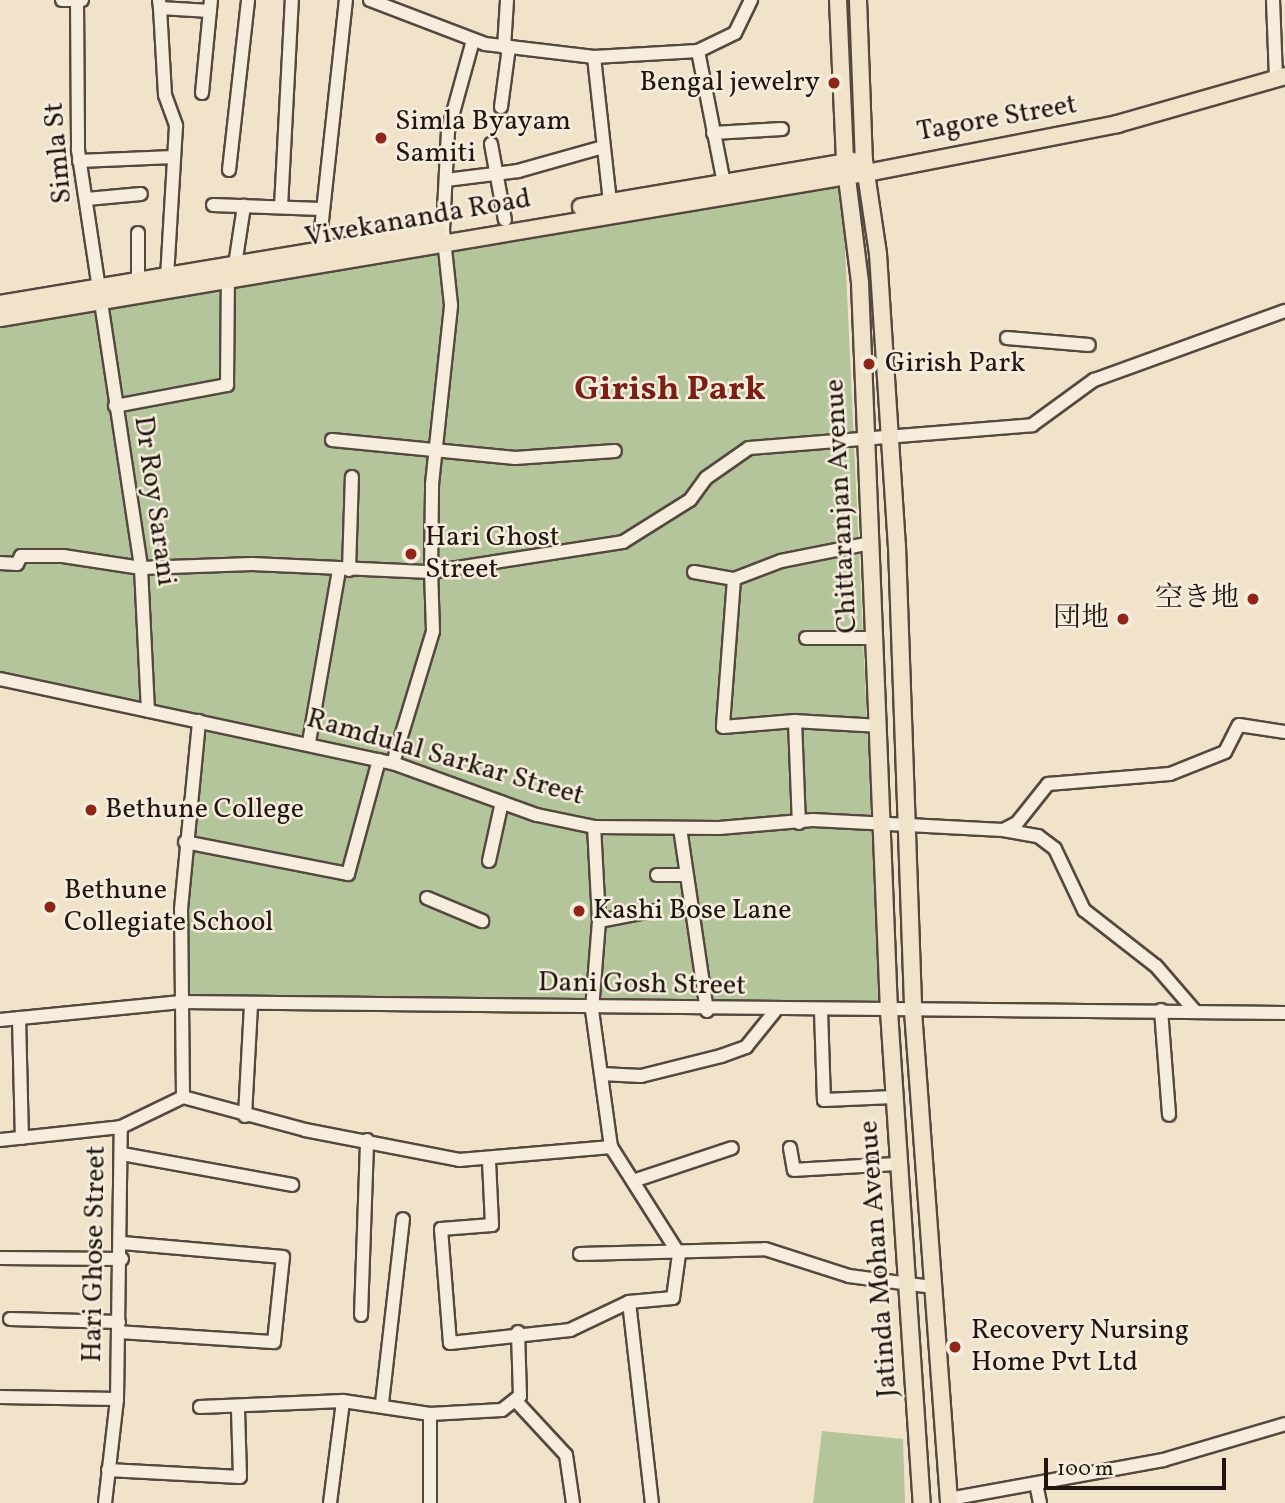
<!DOCTYPE html>
<meta charset="utf-8">
<style>
body{margin:0}
#map{position:relative;width:1285px;height:1503px;overflow:hidden;background:#f1e3ca;font-family:Vollkorn,"Noto Serif SC","Noto Serif JP",serif}
div>[style]{position:absolute}
[style*='--x']{left:calc(var(--x)*1px);top:calc(var(--y)*1px);width:calc(var(--w)*1px);rotate:calc(var(--a)*1deg)}
.green>*{inset:0;background:#b4c59c}
.roads{filter:drop-shadow(2px 0 #55483f) drop-shadow(-2px 0 #55483f) drop-shadow(0 2px #55483f) drop-shadow(0 -2px #55483f)}
.minor>*{height:12px;margin:-6px;padding:0 6px;transform-origin:6px;border-radius:6px;background:#f6eddd}
.major>*{height:16px;margin:-8px;padding:0 8px;transform-origin:8px;border-radius:8px;background:#f1e3ca}
.dots>*{width:19px;height:19px;translate:-50% -50%;box-sizing:border-box;border:4px solid #f6eddd;border-radius:50%}
span{translate:-50% -50%;white-space:nowrap;text-align:center;line-height:1.15;-webkit-text-stroke:5px #f6eddd;paint-order:stroke}
.poi-label{font-size:28px;color:#211511}
.right{translate:-100% -50%;text-align:right}
.left{translate:0 -50%;text-align:left}
.street-label{font-size:28px;color:#211511}
.district-label{font-size:35px;color:#7a1f14;font-weight:700}
.scale{position:absolute;left:1044px;top:1458px;width:182px;height:32px;box-sizing:border-box;border:4px solid #211511;border-top:0;padding-left:9px;font-size:21px;line-height:24px;white-space:nowrap;color:#211511;-webkit-text-stroke:5px #f6eddd;paint-order:stroke}
</style>
<div id="map">
<div class="green">
<i style="clip-path:polygon(842px 184px,880px 1004px,182px 999px,198px 718px,0 676px,0 313px)"></i>
<i style="clip-path:polygon(822px 1431px,903px 1439px,905px 1503px,813px 1503px)"></i>
</div>
<div class="roads">
<div class="minor">
<i style="--x:62;--y:0;--w:20;--a:0"></i>
<i style="--x:77;--y:0;--w:150;--a:89.6"></i>
<i style="--x:78;--y:150;--w:423;--a:81.4"></i>
<i style="--x:141;--y:568;--w:143;--a:87.2"></i>
<i style="--x:159;--y:0;--w:8;--a:83"></i>
<i style="--x:160;--y:8;--w:50;--a:3.4"></i>
<i style="--x:370;--y:0;--w:123;--a:20.9"></i>
<i style="--x:485;--y:44;--w:110;--a:6.8"></i>
<i style="--x:594;--y:57;--w:104;--a:-3.3"></i>
<i style="--x:698;--y:51;--w:41;--a:-25.9"></i>
<i style="--x:735;--y:33;--w:37;--a:-64"></i>
<i style="--x:1273;--y:0;--w:79;--a:87.8"></i>
<i style="--x:160;--y:8;--w:87;--a:86.7"></i>
<i style="--x:165;--y:95;--w:33;--a:70"></i>
<i style="--x:176;--y:126;--w:151;--a:93.4"></i>
<i style="--x:504;--y:47;--w:47;--a:-86.3"></i>
<i style="--x:698;--y:51;--w:136;--a:78.9"></i>
<i style="--x:594;--y:57;--w:146;--a:83.7"></i>
<i style="--x:202;--y:93;--w:93;--a:-84.5"></i>
<i style="--x:501;--y:107;--w:61;--a:-82.4"></i>
<i style="--x:713;--y:133;--w:69;--a:-3.3"></i>
<i style="--x:491;--y:144;--w:77;--a:79.6"></i>
<i style="--x:79;--y:161;--w:94;--a:-2.4"></i>
<i style="--x:229;--y:170;--w:171;--a:-83.6"></i>
<i style="--x:446;--y:180;--w:73;--a:-7.1"></i>
<i style="--x:518;--y:171;--w:88;--a:-15.8"></i>
<i style="--x:87;--y:199;--w:54;--a:-5.3"></i>
<i style="--x:213;--y:205;--w:108;--a:2.1"></i>
<i style="--x:281;--y:207;--w:207;--a:-87"></i>
<i style="--x:138;--y:233;--w:48;--a:90"></i>
<i style="--x:318;--y:257;--w:259;--a:-83.8"></i>
<i style="--x:235;--y:265;--w:60;--a:-81.3"></i>
<i style="--x:1007;--y:338;--w:82;--a:4.9"></i>
<i style="--x:115;--y:406;--w:114;--a:-10.6"></i>
<i style="--x:227;--y:385;--w:108;--a:-89.5"></i>
<i style="--x:332;--y:440;--w:184;--a:5.6"></i>
<i style="--x:515;--y:458;--w:100;--a:-4"></i>
<i style="--x:0;--y:563;--w:17;--a:3"></i>
<i style="--x:17;--y:564;--w:9;--a:-63"></i>
<i style="--x:21;--y:556;--w:42;--a:0"></i>
<i style="--x:63;--y:556;--w:79;--a:8.7"></i>
<i style="--x:141;--y:568;--w:111;--a:-2.1"></i>
<i style="--x:252;--y:564;--w:179;--a:2.6"></i>
<i style="--x:431;--y:572;--w:88;--a:-89.3"></i>
<i style="--x:432;--y:484;--w:180;--a:-83.9"></i>
<i style="--x:451;--y:305;--w:75;--a:-96.1"></i>
<i style="--x:443;--y:230;--w:99;--a:-87.1"></i>
<i style="--x:448;--y:131;--w:94;--a:-74.6"></i>
<i style="--x:349;--y:570;--w:93;--a:-88.2"></i>
<i style="--x:694;--y:572;--w:41;--a:9.9"></i>
<i style="--x:734;--y:579;--w:148;--a:94.3"></i>
<i style="--x:723;--y:727;--w:72;--a:-4.8"></i>
<i style="--x:795;--y:721;--w:84;--a:3.4"></i>
<i style="--x:734;--y:579;--w:50;--a:-21"></i>
<i style="--x:781;--y:561;--w:91;--a:-11.4"></i>
<i style="--x:806;--y:638;--w:69;--a:0"></i>
<i style="--x:0;--y:679;--w:402;--a:12.1"></i>
<i style="--x:393;--y:763;--w:153;--a:19.9"></i>
<i style="--x:537;--y:815;--w:58;--a:11.9"></i>
<i style="--x:594;--y:827;--w:125;--a:0.5"></i>
<i style="--x:719;--y:828;--w:94;--a:-4.9"></i>
<i style="--x:813;--y:820;--w:190;--a:3"></i>
<i style="--x:1003;--y:830;--w:16;--a:-27"></i>
<i style="--x:1017;--y:823;--w:50;--a:-51.5"></i>
<i style="--x:1048;--y:784;--w:122;--a:-4.7"></i>
<i style="--x:1170;--y:774;--w:59;--a:-21.8"></i>
<i style="--x:1225;--y:752;--w:30;--a:-63"></i>
<i style="--x:1239;--y:725;--w:47;--a:8.7"></i>
<i style="--x:795;--y:721;--w:102;--a:87.8"></i>
<i style="--x:309;--y:742;--w:175;--a:-80.1"></i>
<i style="--x:393;--y:763;--w:138;--a:-73.1"></i>
<i style="--x:433;--y:631;--w:59;--a:-91.9"></i>
<i style="--x:431;--y:572;--w:194;--a:-8.9"></i>
<i style="--x:623;--y:542;--w:79;--a:-32.1"></i>
<i style="--x:690;--y:500;--w:27;--a:-54"></i>
<i style="--x:706;--y:478;--w:52;--a:-34.9"></i>
<i style="--x:749;--y:448;--w:284;--a:-4.6"></i>
<i style="--x:1032;--y:425;--w:77;--a:-36"></i>
<i style="--x:1094;--y:380;--w:203;--a:-19.9"></i>
<i style="--x:680;--y:828;--w:185;--a:81.6"></i>
<i style="--x:1003;--y:830;--w:36;--a:10"></i>
<i style="--x:1038;--y:836;--w:21;--a:37"></i>
<i style="--x:1055;--y:849;--w:68;--a:64.6"></i>
<i style="--x:1084;--y:910;--w:91;--a:37.9"></i>
<i style="--x:1156;--y:966;--w:58;--a:49.2"></i>
<i style="--x:185;--y:842;--w:166;--a:11.1"></i>
<i style="--x:348;--y:874;--w:118;--a:-74.8"></i>
<i style="--x:489;--y:861;--w:60;--a:-77.6"></i>
<i style="--x:657;--y:875;--w:29;--a:0"></i>
<i style="--x:427;--y:898;--w:60;--a:22.7"></i>
<i style="--x:599;--y:921;--w:54;--a:-10.7"></i>
<i style="--x:1161;--y:1010;--w:105;--a:85.6"></i>
<i style="--x:821;--y:1011;--w:89;--a:88.1"></i>
<i style="--x:824;--y:1100;--w:70;--a:-2.5"></i>
<i style="--x:19;--y:1018;--w:120;--a:88.6"></i>
<i style="--x:0;--y:1020;--w:182;--a:-5.7"></i>
<i style="--x:181;--y:1002;--w:1104;--a:0.57"></i>
<i style="--x:601;--y:1074;--w:40;--a:2.9"></i>
<i style="--x:641;--y:1076;--w:82;--a:-14"></i>
<i style="--x:721;--y:1056;--w:27;--a:-20"></i>
<i style="--x:746;--y:1047;--w:46;--a:-51.1"></i>
<i style="--x:183;--y:1097;--w:126;--a:15.1"></i>
<i style="--x:305;--y:1130;--w:157;--a:11"></i>
<i style="--x:459;--y:1160;--w:153;--a:-4.9"></i>
<i style="--x:245;--y:1116;--w:112;--a:-86.9"></i>
<i style="--x:0;--y:1140;--w:122;--a:-6.1"></i>
<i style="--x:790;--y:1148;--w:22;--a:80"></i>
<i style="--x:794;--y:1170;--w:105;--a:-3.3"></i>
<i style="--x:122;--y:1154;--w:173;--a:10.3"></i>
<i style="--x:489;--y:1161;--w:64;--a:87.3"></i>
<i style="--x:492;--y:1225;--w:51;--a:175.5"></i>
<i style="--x:441;--y:1229;--w:114;--a:85.5"></i>
<i style="--x:450;--y:1343;--w:121;--a:-6.2"></i>
<i style="--x:570;--y:1330;--w:65;--a:-25.4"></i>
<i style="--x:629;--y:1302;--w:44;--a:-5.2"></i>
<i style="--x:673;--y:1298;--w:44;--a:-82.2"></i>
<i style="--x:679;--y:1254;--w:127;--a:-122.4"></i>
<i style="--x:611;--y:1147;--w:138;--a:-97.9"></i>
<i style="--x:592;--y:1010;--w:89;--a:-85.5"></i>
<i style="--x:599;--y:921;--w:94;--a:-93"></i>
<i style="--x:633;--y:1181;--w:104;--a:-18.4"></i>
<i style="--x:580;--y:1254;--w:185;--a:-1.5"></i>
<i style="--x:765;--y:1249;--w:88;--a:17.8"></i>
<i style="--x:849;--y:1276;--w:85;--a:7.5"></i>
<i style="--x:0;--y:1258;--w:122;--a:0.5"></i>
<i style="--x:629;--y:1302;--w:202;--a:83.5"></i>
<i style="--x:361;--y:1315;--w:175;--a:-88"></i>
<i style="--x:10;--y:1319;--w:109;--a:1.6"></i>
<i style="--x:118;--y:1332;--w:156;--a:3.7"></i>
<i style="--x:274;--y:1342;--w:85;--a:-84"></i>
<i style="--x:283;--y:1257;--w:161;--a:-175"></i>
<i style="--x:0;--y:1397;--w:117;--a:1"></i>
<i style="--x:515;--y:1400;--w:75;--a:47.2"></i>
<i style="--x:566;--y:1455;--w:49;--a:81.7"></i>
<i style="--x:382;--y:1403;--w:185;--a:-83.5"></i>
<i style="--x:200;--y:1407;--w:143;--a:-2.4"></i>
<i style="--x:343;--y:1401;--w:88;--a:8.5"></i>
<i style="--x:430;--y:1414;--w:72;--a:-3.2"></i>
<i style="--x:502;--y:1410;--w:23;--a:-38"></i>
<i style="--x:520;--y:1396;--w:64;--a:-91.8"></i>
<i style="--x:108;--y:1470;--w:132;--a:3"></i>
<i style="--x:240;--y:1477;--w:68;--a:-91.7"></i>
<i style="--x:1036;--y:1484;--w:19;--a:78"></i>
<i style="--x:949;--y:1499;--w:218;--a:-10.3"></i>
<i style="--x:1163;--y:1460;--w:127;--a:-16.4"></i>
<i style="--x:105;--y:1503;--w:105;--a:-83.4"></i>
<i style="--x:117;--y:1399;--w:272;--a:-89.2"></i>
<i style="--x:121;--y:1127;--w:69;--a:-25.8"></i>
<i style="--x:183;--y:1097;--w:188;--a:-90.6"></i>
<i style="--x:181;--y:909;--w:189;--a:-84.5"></i>
<i style="--x:330;--y:1503;--w:103;--a:-82.7"></i>
<i style="--x:430;--y:1503;--w:89;--a:-90"></i>
</div>
<div class="major">
<i style="--x:838;--y:0;--w:162;--a:87.5"></i>
<i style="--x:845;--y:162;--w:122;--a:82.9"></i>
<i style="--x:860;--y:283;--w:729;--a:87.72"></i>
<i style="--x:889;--y:1011;--w:493;--a:86.2"></i>
<i style="--x:858;--y:0;--w:160;--a:87.9"></i>
<i style="--x:864;--y:160;--w:95;--a:81.5"></i>
<i style="--x:878;--y:254;--w:293;--a:86.3"></i>
<i style="--x:897;--y:546;--w:465;--a:88"></i>
<i style="--x:913;--y:1011;--w:493;--a:85.8"></i>
<i style="--x:581;--y:207;--w:276;--a:-9.6"></i>
<i style="--x:0;--y:304;--w:444;--a:-9.5"></i>
<i style="--x:0;--y:318;--w:878;--a:-9.51"></i>
<i style="--x:866;--y:173;--w:256;--a:-11"></i>
<i style="--x:1117;--y:124;--w:175;--a:-15.9"></i>
</div>
</div>
<div class="dots">
<i style="left:834px;top:83px;background:#8f2418"></i>
<i style="left:381px;top:138px;background:#8f2418"></i>
<i style="left:869px;top:364px;background:#8f2418"></i>
<i style="left:411px;top:554px;background:#8f2418"></i>
<i style="left:1253px;top:599px;background:#8f2418"></i>
<i style="left:1123px;top:619px;background:#8f2418"></i>
<i style="left:91px;top:810px;background:#8f2418"></i>
<i style="left:50px;top:907px;background:#8f2418"></i>
<i style="left:579px;top:911px;background:#8f2418"></i>
<i style="left:955px;top:1347px;background:#8f2418"></i>
</div>
<div class="poi-label">
<span class="right" style="left:820px;top:83px">Bengal jewelry</span>
<span class="left" style="left:395px;top:138px">Simla Byayam<br>Samiti</span>
<span class="left" style="left:885px;top:364px">Girish Park</span>
<span class="left" style="left:425px;top:554px">Hari Ghost<br>Street</span>
<span class="right" style="left:1239px;top:599px">空き地</span>
<span class="right" style="left:1109px;top:619px">団地</span>
<span class="left" style="left:105px;top:810px">Bethune College</span>
<span class="left" style="left:64px;top:907px">Bethune<br>Collegiate School</span>
<span class="left" style="left:593px;top:911px">Kashi Bose Lane</span>
<span class="left" style="left:971px;top:1347px">Recovery Nursing<br>Home Pvt Ltd</span>
</div>
<div class="street-label">
<span style="left:997px;top:119px;rotate:-10deg">Tagore Street</span>
<span style="left:59px;top:153px;rotate:-95deg">Simla St</span>
<span style="left:418px;top:219px;rotate:-10deg">Vivekananda Road</span>
<span style="left:154px;top:501px;rotate:82deg">Dr Roy Sarani</span>
<span style="left:842px;top:506px;rotate:-93deg">Chittaranjan Avenue</span>
<span style="left:445px;top:758px;rotate:16deg">Ramdulal Sarkar Street</span>
<span style="left:642px;top:985px;rotate:1deg">Dani Gosh Street</span>
<span style="left:95px;top:1254px;rotate:-89deg">Hari Ghose Street</span>
<span style="left:879px;top:1259px;rotate:-94deg">Jatinda Mohan Avenue</span>
</div>
<div class="district-label">
<span style="left:670px;top:390px">Girish Park</span>
</div>
<div class="scale">100 m</div>
</div>
